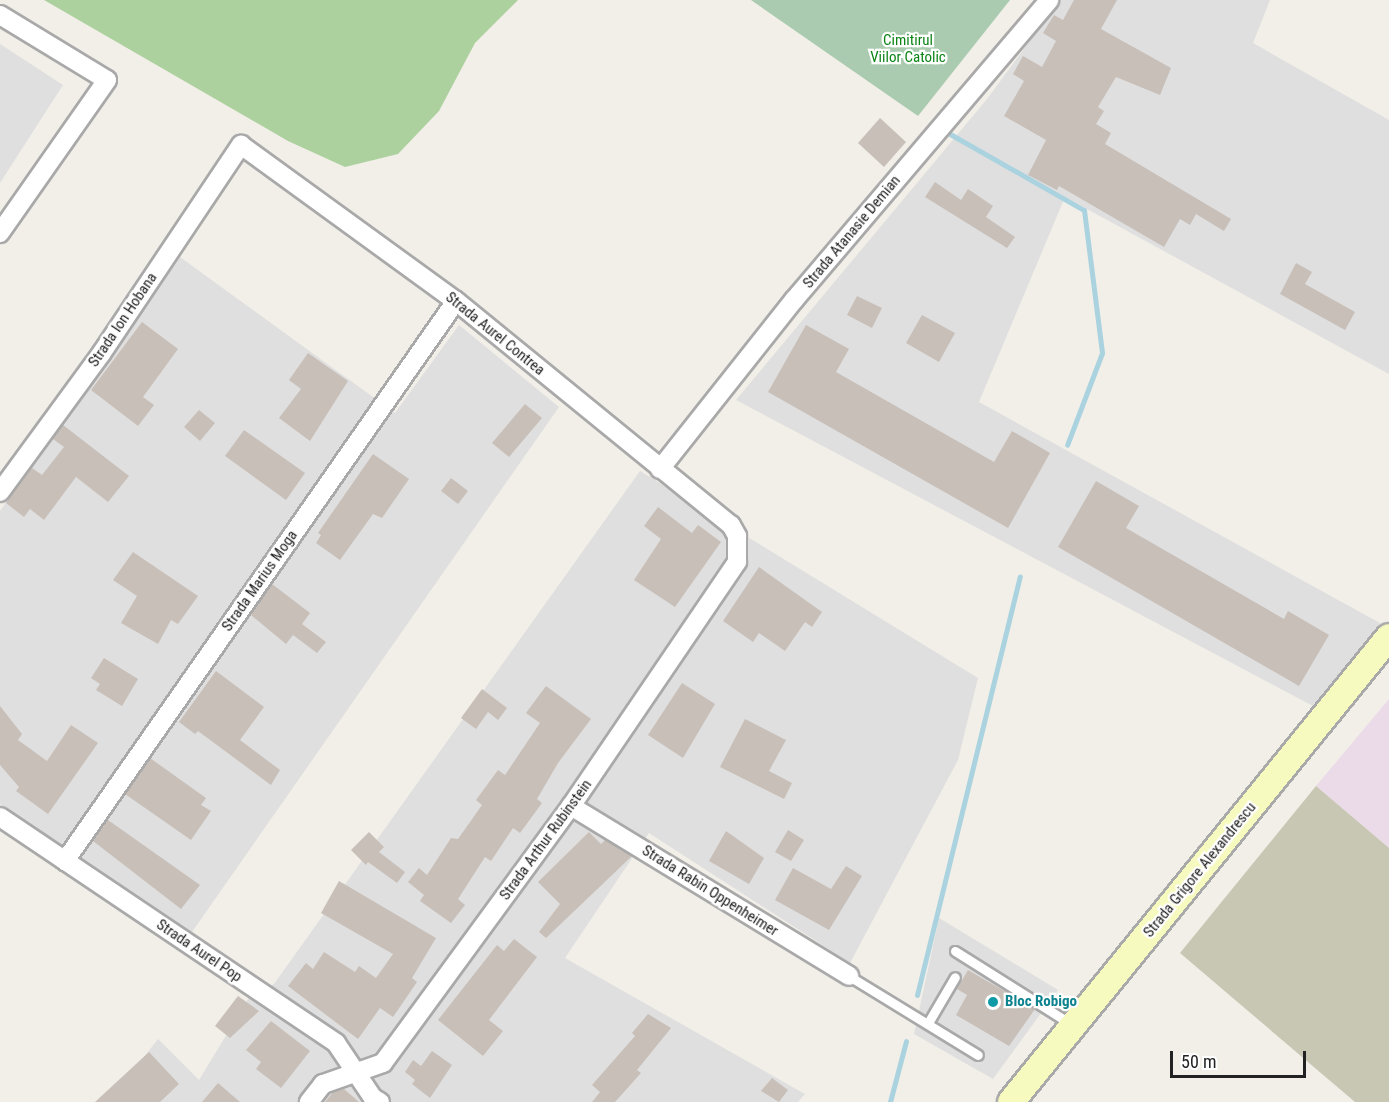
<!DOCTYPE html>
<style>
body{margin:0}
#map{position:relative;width:1389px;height:1102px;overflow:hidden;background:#f2efe9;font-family:"Roboto Condensed",sans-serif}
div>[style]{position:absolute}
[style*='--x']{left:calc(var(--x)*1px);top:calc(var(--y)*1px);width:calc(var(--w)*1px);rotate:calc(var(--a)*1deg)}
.residential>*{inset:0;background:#e0dfdf}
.industrial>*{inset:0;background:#ebdbe8}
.construction>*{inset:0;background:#c7c7b4}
.forest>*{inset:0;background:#add19e}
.cemetery>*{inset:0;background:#aacbaf}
.stream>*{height:5px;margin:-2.5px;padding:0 2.5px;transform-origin:2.5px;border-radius:2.5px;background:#aad3df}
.building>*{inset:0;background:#c7bfb8}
.roads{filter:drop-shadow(2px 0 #a9a9a9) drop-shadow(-2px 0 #a9a9a9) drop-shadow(0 2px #a9a9a9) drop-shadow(0 -2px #a9a9a9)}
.lane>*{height:9px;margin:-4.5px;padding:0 4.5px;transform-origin:4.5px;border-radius:4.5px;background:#fff}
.street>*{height:18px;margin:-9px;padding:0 9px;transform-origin:9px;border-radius:9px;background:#fff}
.secondary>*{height:26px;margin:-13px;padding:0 13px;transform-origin:13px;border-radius:13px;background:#f7fabf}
.dots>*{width:16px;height:16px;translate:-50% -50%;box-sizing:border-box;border:3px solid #fff;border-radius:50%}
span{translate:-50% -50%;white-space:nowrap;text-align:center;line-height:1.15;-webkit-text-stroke:4.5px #fff;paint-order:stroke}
.park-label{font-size:15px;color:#0c8416}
.street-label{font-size:15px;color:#222}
.culture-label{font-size:15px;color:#0d838f;font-weight:700}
.left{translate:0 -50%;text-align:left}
.scale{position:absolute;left:1170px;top:1051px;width:136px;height:27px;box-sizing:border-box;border:3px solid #222;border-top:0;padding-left:8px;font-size:18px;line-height:21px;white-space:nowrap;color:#222;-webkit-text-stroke:4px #fff;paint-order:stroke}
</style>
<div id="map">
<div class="residential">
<i style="clip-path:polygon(1060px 0,1270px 0,1253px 43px,1389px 120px,1389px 374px,1065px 197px,979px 402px,1380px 623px,1313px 706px,736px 400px,987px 99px)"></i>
<i style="clip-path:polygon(0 44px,63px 85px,0 183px)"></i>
<i style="clip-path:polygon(180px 257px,395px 413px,459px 325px,559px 407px,192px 932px,0 804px,0 511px)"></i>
<i style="clip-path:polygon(640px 471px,978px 678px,958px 760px,850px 963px,649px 833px,565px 958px,805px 1094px,798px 1102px,109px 1102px,158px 1039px,199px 1080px,250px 996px,274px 984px)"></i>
<i style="clip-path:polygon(939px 918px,1058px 990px,993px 1079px,914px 1034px)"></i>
</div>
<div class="industrial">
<i style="clip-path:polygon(1389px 699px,1389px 848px,1316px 786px)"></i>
</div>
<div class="construction">
<i style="clip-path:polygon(1316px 786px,1389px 848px,1389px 1102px,1355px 1102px,1180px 953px)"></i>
</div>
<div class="forest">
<i style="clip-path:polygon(44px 0,518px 0,475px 43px,439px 111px,398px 154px,345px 167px,288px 141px)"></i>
</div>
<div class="cemetery">
<i style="clip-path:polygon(751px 0,1010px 0,918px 116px)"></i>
</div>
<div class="stream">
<i style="--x:950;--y:134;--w:154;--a:29.6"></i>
<i style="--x:1084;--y:210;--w:144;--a:82.8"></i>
<i style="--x:1102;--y:353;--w:98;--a:110.8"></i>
<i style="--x:917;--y:995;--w:431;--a:-76.2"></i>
<i style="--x:890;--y:1102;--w:63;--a:-75.3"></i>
</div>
<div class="building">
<i style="clip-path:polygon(1074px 0,1117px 0,1101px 29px,1171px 68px,1160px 95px,1116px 77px,1098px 107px,1104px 111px,1096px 124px,1111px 133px,1105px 144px,1231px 219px,1224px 231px,1196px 214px,1190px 225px,1180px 219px,1164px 247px,1059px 186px,1057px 190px,1028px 175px,1046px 140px,1004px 116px,1024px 81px,1013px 74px,1023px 56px,1042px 67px,1056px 41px,1043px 33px,1054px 15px,1063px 20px)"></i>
<i style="clip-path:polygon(880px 118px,906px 142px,884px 167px,858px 143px)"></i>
<i style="clip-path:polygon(935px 182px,961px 200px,968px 189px,993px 206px,986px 217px,1015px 237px,1007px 248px,925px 197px)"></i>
<i style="clip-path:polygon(1296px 263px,1312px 272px,1305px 284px,1355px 312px,1345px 330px,1280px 294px)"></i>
<i style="clip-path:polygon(857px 296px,882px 308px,872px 328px,847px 315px)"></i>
<i style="clip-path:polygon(922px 315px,955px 333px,939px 362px,906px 343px)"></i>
<i style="clip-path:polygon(142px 322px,178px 349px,143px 397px,154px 405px,138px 426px,91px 390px)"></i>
<i style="clip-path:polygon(806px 325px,849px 349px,836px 372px,994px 462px,1012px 431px,1050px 453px,1008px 528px,768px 392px)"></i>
<i style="clip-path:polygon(308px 353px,348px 381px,310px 441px,279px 418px,301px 389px,289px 380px)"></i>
<i style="clip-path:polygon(525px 404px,542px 418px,509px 457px,492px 443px)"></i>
<i style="clip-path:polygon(199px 410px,215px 423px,200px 441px,184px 427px)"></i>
<i style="clip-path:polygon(63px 425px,129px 476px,108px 502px,76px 477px,44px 520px,30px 509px,24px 517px,6px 503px,32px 468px,42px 475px,64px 447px,53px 439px)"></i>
<i style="clip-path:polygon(244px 430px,305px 473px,286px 500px,225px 456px)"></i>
<i style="clip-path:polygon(373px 454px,409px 479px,382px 518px,373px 514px,340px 560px,316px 543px,321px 535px,318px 533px)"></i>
<i style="clip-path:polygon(451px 478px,468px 491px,458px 504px,441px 491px)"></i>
<i style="clip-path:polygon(1096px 481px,1139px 506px,1126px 528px,1284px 619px,1288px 611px,1329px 635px,1299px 686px,1058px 547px)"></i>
<i style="clip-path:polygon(658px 507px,692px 533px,698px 525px,721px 542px,675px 607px,634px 580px,661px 539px,644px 526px)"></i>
<i style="clip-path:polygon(133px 552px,198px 596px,178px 624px,171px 620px,158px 644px,121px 623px,137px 596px,113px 580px)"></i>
<i style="clip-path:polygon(759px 567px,822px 612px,812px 627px,805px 622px,785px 651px,759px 633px,753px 642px,723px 621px)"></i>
<i style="clip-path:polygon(272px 584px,310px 613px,302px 624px,326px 642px,317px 653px,293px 635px,286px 644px,251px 615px)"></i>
<i style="clip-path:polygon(104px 658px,138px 679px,122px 706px,96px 690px,100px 684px,91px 678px)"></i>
<i style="clip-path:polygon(216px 671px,264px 707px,240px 740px,280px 770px,271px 785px,198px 731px,195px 734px,179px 722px)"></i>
<i style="clip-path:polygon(682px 683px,715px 704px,683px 758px,648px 735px)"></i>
<i style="clip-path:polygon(546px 686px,591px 719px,558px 763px,537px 799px,542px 803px,520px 833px,513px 828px,491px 861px,485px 857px,458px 899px,465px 905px,451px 923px,420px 901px,424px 895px,408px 882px,419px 868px,427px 875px,451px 838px,458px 839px,482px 805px,476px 800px,498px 770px,505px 775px,540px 723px,526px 713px)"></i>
<i style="clip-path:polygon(482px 689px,507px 708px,498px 720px,488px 712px,476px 729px,461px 718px)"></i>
<i style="clip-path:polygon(0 706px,22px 734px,18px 740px,47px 761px,71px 725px,98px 743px,48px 814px,16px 791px,19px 787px,0 765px)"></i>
<i style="clip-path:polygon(745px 719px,786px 740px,769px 771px,792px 783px,784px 799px,720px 767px)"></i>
<i style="clip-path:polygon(150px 758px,206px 798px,201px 805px,211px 811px,191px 840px,125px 794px)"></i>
<i style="clip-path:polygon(108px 820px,200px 885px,181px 909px,93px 841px)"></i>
<i style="clip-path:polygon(788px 830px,804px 840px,791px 861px,775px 852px)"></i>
<i style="clip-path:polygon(726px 831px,764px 858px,749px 884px,709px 861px)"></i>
<i style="clip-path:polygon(369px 832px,384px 847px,379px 852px,405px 872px,397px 883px,368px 862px,366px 865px,351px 850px)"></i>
<i style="clip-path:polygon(589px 832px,601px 844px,605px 840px,632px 856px,546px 938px,539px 932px,560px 904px,538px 882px)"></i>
<i style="clip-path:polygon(846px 866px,862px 876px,829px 930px,775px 900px,793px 868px,831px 889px)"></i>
<i style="clip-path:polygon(339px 881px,436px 938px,412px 978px,417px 982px,393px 1017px,380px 1008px,358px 1039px,288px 986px,306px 963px,313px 969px,324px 952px,355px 972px,359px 966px,376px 978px,393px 954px,321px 913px)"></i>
<i style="clip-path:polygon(514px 939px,537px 957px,489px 1020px,503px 1031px,483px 1056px,438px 1020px,497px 945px,504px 951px)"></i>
<i style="clip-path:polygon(968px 970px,1035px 1009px,1009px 1046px,956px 1015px,967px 995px,957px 989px)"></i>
<i style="clip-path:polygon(238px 996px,259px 1011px,230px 1038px,215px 1026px)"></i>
<i style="clip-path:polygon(648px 1014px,671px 1028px,637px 1070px,641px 1073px,615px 1102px,592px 1102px,600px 1092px,592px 1085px,635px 1036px,632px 1033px)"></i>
<i style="clip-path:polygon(271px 1021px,310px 1051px,281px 1088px,256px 1069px,261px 1062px,246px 1050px)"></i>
<i style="clip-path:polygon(432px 1051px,452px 1065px,430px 1098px,412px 1084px,415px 1080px,405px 1072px,413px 1060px,421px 1066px)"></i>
<i style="clip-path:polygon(149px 1052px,179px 1084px,160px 1102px,95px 1102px)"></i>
<i style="clip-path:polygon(772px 1078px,788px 1090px,779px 1102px,761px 1091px)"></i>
<i style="clip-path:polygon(218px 1083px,240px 1102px,202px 1102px)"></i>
<i style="clip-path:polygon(344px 1089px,359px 1102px,325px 1102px,333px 1092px)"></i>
</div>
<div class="roads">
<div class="lane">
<i style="--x:955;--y:951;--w:137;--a:32.2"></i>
<i style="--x:849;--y:976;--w:151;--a:31.5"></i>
<i style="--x:928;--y:1023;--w:53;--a:-59.6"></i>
</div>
<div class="street">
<i style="--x:0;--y:15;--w:125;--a:31.3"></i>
<i style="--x:107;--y:80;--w:187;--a:125"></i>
<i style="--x:660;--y:469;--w:216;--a:-51.6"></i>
<i style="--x:794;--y:300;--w:394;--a:-49.6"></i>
<i style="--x:0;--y:492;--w:171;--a:-53.8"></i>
<i style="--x:101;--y:354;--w:252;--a:-56.2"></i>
<i style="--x:241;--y:145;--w:266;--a:36"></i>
<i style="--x:456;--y:301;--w:355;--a:39.2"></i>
<i style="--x:731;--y:525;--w:13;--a:61"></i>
<i style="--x:737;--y:536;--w:26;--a:90"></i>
<i style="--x:737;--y:562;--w:295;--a:124.2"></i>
<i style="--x:571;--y:806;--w:318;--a:126.2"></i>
<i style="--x:383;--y:1063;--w:64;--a:160.7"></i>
<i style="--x:323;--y:1084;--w:23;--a:128"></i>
<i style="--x:571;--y:806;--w:326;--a:31.4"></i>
<i style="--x:0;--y:817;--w:405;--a:33.9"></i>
<i style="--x:336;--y:1043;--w:66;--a:56.1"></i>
<i style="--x:373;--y:1098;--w:8;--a:30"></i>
<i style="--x:65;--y:861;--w:683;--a:-55.08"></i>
</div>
<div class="secondary">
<i style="--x:1011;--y:1102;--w:599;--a:-50.89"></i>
</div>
</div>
<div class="dots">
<i style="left:993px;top:1002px;background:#0f9aa8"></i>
</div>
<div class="park-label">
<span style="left:908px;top:49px">Cimitirul<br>Viilor Catolic</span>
</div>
<div class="street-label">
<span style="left:852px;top:232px;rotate:-50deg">Strada Atanasie Demian</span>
<span style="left:123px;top:320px;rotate:-56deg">Strada Ion Hobana</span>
<span style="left:495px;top:334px;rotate:39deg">Strada Aurel Contrea</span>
<span style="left:260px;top:581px;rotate:-55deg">Strada Marius Moga</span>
<span style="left:546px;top:840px;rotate:-54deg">Strada Arthur Rubinstein</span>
<span style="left:1200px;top:870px;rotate:-51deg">Strada Grigore Alexandrescu</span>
<span style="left:710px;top:891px;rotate:32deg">Strada Rabin Oppenheimer</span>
<span style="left:199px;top:951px;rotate:34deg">Strada Aurel Pop</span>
</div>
<div class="culture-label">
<span class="left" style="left:1005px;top:1002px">Bloc Robigo</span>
</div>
<div class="scale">50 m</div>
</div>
